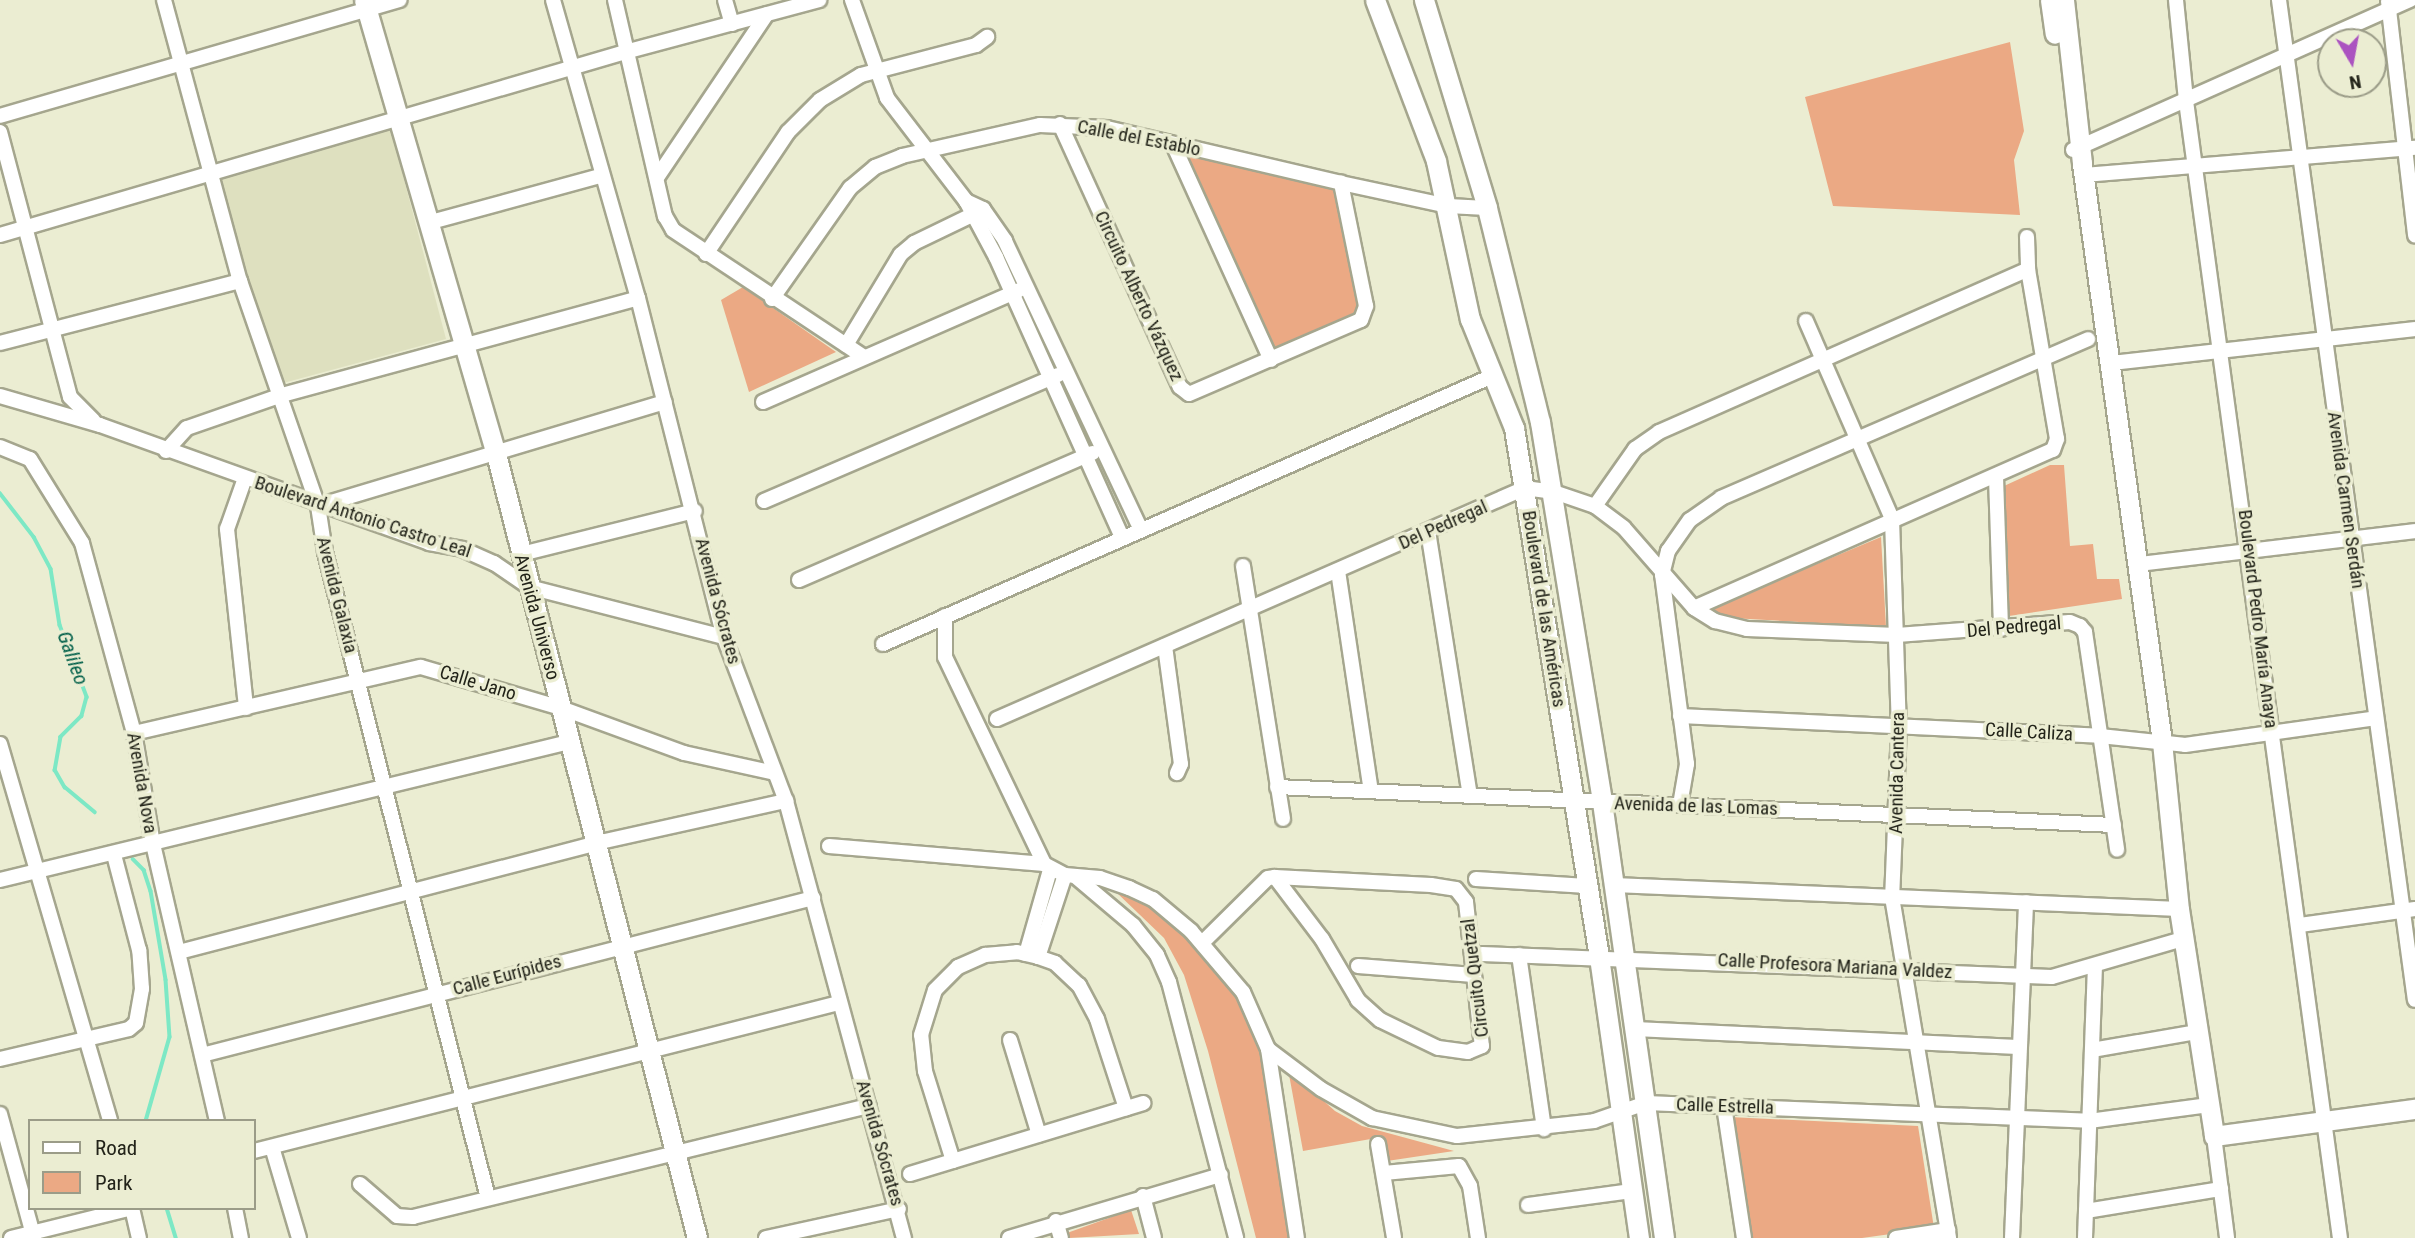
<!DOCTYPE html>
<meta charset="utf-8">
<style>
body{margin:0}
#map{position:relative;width:2415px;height:1238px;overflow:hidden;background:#ebedd2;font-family:"Roboto Condensed",sans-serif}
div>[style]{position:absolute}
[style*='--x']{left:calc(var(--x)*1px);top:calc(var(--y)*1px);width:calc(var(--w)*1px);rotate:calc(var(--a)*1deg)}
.built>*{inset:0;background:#dee0bf}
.green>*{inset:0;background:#eba984}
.stream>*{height:3.5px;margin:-1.75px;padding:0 1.75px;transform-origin:1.75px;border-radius:1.75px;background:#7de8c5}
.roads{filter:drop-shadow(2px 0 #a5a68e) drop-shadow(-2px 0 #a5a68e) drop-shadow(0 2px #a5a68e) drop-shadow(0 -2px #a5a68e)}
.street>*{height:14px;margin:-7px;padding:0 7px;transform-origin:7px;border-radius:7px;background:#fff}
.secondary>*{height:19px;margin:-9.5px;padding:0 9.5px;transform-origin:9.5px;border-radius:9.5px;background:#fff}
span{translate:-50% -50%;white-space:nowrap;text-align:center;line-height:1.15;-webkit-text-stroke:7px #ebedd2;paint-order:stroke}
.street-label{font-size:19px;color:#222319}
.water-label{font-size:21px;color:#005f49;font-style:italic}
.legend{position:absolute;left:28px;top:1119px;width:228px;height:91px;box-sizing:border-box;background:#ebedd2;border:2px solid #9b9c88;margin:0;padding:9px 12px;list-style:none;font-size:21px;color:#222319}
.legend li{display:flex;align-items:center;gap:14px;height:35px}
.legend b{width:35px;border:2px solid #9b9c88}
.north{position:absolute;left:2317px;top:28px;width:70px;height:70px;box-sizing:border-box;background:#ebedd2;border:2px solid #9b9c88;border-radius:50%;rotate:170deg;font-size:19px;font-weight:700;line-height:28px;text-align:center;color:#222319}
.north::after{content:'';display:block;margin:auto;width:24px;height:32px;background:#ab53c0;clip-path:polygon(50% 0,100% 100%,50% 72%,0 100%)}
</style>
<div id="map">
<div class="built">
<i style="clip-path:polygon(390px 126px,446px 339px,276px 385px,218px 173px)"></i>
</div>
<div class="green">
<i style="clip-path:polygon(2010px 42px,2024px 131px,2014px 160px,2020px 215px,1833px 206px,1805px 97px)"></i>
<i style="clip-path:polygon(1191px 153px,1341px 192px,1359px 311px,1275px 350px,1188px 159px)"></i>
<i style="clip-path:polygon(743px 287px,836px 352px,749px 392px,721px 300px)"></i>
<i style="clip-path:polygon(2050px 465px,2064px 465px,2070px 546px,2093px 544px,2097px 579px,2119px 579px,2122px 599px,2009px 616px,2004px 486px)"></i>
<i style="clip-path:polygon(1881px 537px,1886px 627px,1714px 617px,1705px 611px)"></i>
<i style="clip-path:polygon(1115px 891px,1136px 895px,1176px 922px,1260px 1022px,1299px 1238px,1256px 1238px,1208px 1051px,1184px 975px,1164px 938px)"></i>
<i style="clip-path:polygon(1288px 1069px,1335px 1111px,1362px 1126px,1454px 1151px,1387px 1161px,1382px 1137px,1303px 1151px)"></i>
<i style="clip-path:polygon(1729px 1117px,1918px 1126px,1934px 1228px,1862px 1238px,1746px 1238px)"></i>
<i style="clip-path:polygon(1131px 1210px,1139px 1234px,1069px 1238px,1067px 1233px)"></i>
</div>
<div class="stream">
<i style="--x:0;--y:493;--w:56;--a:52.3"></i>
<i style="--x:34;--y:537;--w:36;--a:62"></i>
<i style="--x:51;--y:569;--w:57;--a:80.9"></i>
<i style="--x:60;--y:625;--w:77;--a:69.4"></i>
<i style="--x:87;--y:697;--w:20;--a:105"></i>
<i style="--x:82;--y:716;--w:30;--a:135"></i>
<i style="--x:61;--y:737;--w:34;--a:100"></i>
<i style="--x:55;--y:770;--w:20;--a:60"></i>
<i style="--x:65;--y:787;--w:39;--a:40"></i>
<i style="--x:133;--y:859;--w:16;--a:45"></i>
<i style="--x:144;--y:870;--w:22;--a:72"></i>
<i style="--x:151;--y:891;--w:90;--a:80.4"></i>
<i style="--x:166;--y:980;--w:57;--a:86"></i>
<i style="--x:170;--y:1037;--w:87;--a:105.9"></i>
<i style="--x:167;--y:1208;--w:31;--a:73"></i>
</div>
<div class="roads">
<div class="street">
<i style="--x:164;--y:0;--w:291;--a:74.9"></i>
<i style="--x:240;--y:281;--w:238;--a:70.9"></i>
<i style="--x:318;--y:506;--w:47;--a:81.3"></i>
<i style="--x:325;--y:552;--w:666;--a:75.84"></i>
<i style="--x:553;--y:0;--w:310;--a:74.1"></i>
<i style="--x:638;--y:298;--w:350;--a:75.8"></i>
<i style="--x:724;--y:637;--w:175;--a:69.3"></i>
<i style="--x:786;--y:801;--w:453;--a:74.9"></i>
<i style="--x:615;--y:0;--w:222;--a:77"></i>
<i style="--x:665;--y:216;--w:16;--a:60"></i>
<i style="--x:673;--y:230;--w:228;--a:33.6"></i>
<i style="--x:725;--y:0;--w:25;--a:74"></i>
<i style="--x:852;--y:0;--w:104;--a:70.3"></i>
<i style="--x:887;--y:98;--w:130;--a:52.5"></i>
<i style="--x:966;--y:201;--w:64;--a:61.8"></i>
<i style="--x:996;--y:257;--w:308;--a:65.8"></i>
<i style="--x:2176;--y:0;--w:101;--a:84.3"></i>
<i style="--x:2186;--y:101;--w:1147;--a:82.29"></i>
<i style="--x:2279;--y:0;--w:1009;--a:82.26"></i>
<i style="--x:2388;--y:1;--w:236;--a:83.4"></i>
<i style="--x:0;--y:116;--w:416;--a:-16.2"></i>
<i style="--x:1060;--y:124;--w:289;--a:65.5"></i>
<i style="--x:1180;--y:387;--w:11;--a:38"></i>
<i style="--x:1189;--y:394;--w:187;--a:-23.3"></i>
<i style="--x:1361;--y:320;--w:15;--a:-70"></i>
<i style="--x:1366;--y:306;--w:126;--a:-101.5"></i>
<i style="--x:0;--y:132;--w:274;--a:75.2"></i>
<i style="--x:70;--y:397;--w:33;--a:45"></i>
<i style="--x:1173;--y:144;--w:237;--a:65.6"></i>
<i style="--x:2073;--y:150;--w:369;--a:-24"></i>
<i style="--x:2084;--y:175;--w:332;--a:-4.7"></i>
<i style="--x:658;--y:176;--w:195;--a:-56.1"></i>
<i style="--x:966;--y:201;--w:19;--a:25"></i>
<i style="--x:983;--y:209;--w:39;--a:55"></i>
<i style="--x:1005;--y:241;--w:319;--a:64.8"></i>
<i style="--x:431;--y:222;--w:175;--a:-15.2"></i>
<i style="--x:0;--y:235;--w:655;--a:-16.31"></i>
<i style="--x:629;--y:51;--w:197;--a:-15"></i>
<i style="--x:2027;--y:237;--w:32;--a:88"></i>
<i style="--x:706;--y:254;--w:147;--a:-56.1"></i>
<i style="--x:788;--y:132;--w:45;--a:-45"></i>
<i style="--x:820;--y:100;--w:48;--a:-31.4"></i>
<i style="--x:861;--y:75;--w:119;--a:-14.6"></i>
<i style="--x:976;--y:45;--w:14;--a:-36"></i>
<i style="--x:772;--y:299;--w:136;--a:-54.9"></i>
<i style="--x:850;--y:188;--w:33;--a:-40"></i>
<i style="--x:875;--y:167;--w:29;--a:-22"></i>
<i style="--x:902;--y:156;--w:141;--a:-12.7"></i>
<i style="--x:1040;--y:125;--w:67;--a:2.6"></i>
<i style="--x:1107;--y:128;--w:240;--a:13.2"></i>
<i style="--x:1341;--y:183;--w:109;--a:12.1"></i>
<i style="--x:1448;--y:206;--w:39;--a:3"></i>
<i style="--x:1806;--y:321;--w:216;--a:66.5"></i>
<i style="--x:1892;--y:519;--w:207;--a:88.1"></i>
<i style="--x:1899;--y:726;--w:171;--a:92.3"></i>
<i style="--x:1892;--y:897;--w:346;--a:80.5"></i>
<i style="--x:0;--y:343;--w:248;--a:-14.5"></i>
<i style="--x:846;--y:345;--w:106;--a:-58.9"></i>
<i style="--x:901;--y:254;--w:17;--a:-40"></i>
<i style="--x:914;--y:243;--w:71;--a:-25.8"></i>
<i style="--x:2112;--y:363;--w:305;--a:-6.4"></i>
<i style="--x:0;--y:396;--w:104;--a:16.2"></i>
<i style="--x:100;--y:425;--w:350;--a:19.7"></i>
<i style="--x:429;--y:543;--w:34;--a:10"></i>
<i style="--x:462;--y:549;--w:35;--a:24"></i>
<i style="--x:494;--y:563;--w:42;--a:34.4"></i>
<i style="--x:529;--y:587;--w:201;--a:14.4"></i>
<i style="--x:763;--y:402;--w:279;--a:-23.6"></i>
<i style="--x:0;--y:447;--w:32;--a:22"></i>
<i style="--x:30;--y:459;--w:99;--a:58.2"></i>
<i style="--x:82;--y:543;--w:197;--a:74.7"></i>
<i style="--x:134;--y:733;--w:113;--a:80.3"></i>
<i style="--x:153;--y:844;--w:284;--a:77"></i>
<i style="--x:166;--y:451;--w:31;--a:-48"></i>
<i style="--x:187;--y:428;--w:101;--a:-19.2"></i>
<i style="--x:282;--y:395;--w:369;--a:-15.2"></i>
<i style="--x:1996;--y:477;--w:152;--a:88.1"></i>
<i style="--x:245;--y:478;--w:54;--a:109.4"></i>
<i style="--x:227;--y:529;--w:180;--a:83.9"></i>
<i style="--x:764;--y:501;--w:320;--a:-23.2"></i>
<i style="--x:318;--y:506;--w:362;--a:-16.7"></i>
<i style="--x:1595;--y:506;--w:70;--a:-54.9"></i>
<i style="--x:1635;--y:449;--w:29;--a:-35"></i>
<i style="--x:1659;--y:432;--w:403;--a:-23.8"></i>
<i style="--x:1428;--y:531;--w:268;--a:81"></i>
<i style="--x:521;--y:554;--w:179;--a:-13.9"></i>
<i style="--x:2139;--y:564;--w:278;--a:-6.8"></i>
<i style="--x:1243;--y:566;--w:256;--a:81"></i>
<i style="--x:1338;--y:571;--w:222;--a:81.5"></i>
<i style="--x:799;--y:580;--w:320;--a:-23.4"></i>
<i style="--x:1694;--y:608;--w:392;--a:-23.8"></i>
<i style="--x:2053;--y:450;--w:12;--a:-70"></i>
<i style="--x:2057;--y:439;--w:172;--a:-99.7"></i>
<i style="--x:945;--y:616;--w:41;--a:90"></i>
<i style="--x:945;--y:657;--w:229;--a:64.4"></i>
<i style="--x:883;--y:644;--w:663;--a:-23.74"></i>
<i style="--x:1165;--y:646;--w:119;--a:82.3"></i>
<i style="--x:1181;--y:764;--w:10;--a:114"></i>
<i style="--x:1680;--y:716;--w:420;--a:2.7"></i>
<i style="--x:2100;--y:736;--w:85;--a:6"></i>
<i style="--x:2185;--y:745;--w:193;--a:-8"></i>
<i style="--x:997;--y:719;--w:576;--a:-23.63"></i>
<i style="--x:1525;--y:488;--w:29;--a:8"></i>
<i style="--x:1554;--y:492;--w:43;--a:18.9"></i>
<i style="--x:1595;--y:506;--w:36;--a:37"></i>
<i style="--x:1624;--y:528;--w:106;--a:48.8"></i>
<i style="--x:1694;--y:608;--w:25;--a:32"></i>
<i style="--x:1715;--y:621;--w:33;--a:14"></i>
<i style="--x:1747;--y:629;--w:150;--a:2.3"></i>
<i style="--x:1897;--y:635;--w:173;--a:-4.3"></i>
<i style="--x:2070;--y:622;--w:11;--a:22"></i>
<i style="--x:2080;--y:626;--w:8;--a:50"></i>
<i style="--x:2085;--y:632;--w:220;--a:81.6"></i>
<i style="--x:134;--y:733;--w:294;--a:-13"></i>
<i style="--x:421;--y:667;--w:146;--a:16.3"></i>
<i style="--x:561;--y:708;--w:131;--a:20.1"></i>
<i style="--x:684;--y:753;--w:93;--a:12.4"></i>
<i style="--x:0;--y:744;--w:393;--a:73.7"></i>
<i style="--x:1277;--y:787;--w:838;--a:2.6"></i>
<i style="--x:1680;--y:805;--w:42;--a:-80.3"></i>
<i style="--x:1687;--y:764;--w:191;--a:-97.5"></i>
<i style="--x:1662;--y:575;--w:25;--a:-76"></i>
<i style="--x:1668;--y:551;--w:38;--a:-55"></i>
<i style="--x:1690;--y:520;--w:38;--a:-35"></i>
<i style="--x:1721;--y:498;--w:400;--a:-23.4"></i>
<i style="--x:829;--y:846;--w:216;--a:4.8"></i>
<i style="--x:1044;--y:864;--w:24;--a:28"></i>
<i style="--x:1065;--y:875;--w:35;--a:5"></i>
<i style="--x:1100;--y:878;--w:31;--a:19"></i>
<i style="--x:1129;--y:888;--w:26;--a:25"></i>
<i style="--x:1153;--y:899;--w:50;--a:40.1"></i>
<i style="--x:1191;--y:931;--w:80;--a:49.6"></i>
<i style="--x:1243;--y:992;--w:62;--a:66.3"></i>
<i style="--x:1268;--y:1049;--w:191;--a:81.3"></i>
<i style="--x:1076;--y:877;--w:75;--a:40.1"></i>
<i style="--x:1133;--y:925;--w:38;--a:51"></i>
<i style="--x:1157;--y:955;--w:30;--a:66"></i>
<i style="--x:1169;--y:982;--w:265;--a:75.3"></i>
<i style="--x:1476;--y:879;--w:111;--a:3.6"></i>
<i style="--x:0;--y:880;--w:585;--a:-13.63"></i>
<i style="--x:1614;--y:885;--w:566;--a:2.43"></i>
<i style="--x:2300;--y:925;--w:116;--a:-7.9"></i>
<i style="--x:1203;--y:942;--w:91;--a:-44.6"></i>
<i style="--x:1268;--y:878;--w:7;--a:-8"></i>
<i style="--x:1275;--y:877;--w:156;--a:2.9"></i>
<i style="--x:1431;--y:885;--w:25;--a:9"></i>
<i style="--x:1456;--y:889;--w:16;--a:52"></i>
<i style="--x:1466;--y:902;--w:145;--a:83.7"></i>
<i style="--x:1482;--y:1046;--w:15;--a:157"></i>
<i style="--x:1468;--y:1052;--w:30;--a:-172"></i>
<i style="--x:1438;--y:1048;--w:64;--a:-154.2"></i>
<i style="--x:1380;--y:1020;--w:30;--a:-138"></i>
<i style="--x:1358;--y:1000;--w:71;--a:-120.5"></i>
<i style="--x:1322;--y:939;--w:78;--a:-127.2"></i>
<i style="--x:179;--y:952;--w:431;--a:-14.6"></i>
<i style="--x:596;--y:843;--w:195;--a:-12.5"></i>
<i style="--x:1026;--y:954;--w:87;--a:-74.1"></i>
<i style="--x:1482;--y:954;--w:570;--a:2.31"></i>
<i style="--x:2052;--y:977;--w:136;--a:-16.2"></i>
<i style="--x:1519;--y:955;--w:176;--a:81.8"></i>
<i style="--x:1038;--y:957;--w:86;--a:-71.8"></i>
<i style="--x:1358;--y:966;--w:116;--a:4.4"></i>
<i style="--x:1635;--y:1029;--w:383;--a:2.7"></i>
<i style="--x:1010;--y:1040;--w:99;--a:73"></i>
<i style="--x:1268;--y:1049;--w:66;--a:37"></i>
<i style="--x:1321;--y:1089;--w:59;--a:29.6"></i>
<i style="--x:1372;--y:1118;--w:87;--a:12"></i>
<i style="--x:1457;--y:1136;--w:138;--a:-6.2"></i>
<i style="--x:1594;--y:1121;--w:55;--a:-19.1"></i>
<i style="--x:1646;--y:1103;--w:443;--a:2.3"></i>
<i style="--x:2089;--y:1121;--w:121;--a:-7.6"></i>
<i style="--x:2092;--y:1050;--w:107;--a:-9.7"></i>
<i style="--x:202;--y:1055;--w:631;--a:-14.41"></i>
<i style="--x:0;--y:1059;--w:132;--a:-13.1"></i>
<i style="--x:129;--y:1029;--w:9;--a:-41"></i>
<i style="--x:136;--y:1023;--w:35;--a:-80"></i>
<i style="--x:142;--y:989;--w:39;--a:-94"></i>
<i style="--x:139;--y:950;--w:98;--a:-104.7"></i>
<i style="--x:1724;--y:1106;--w:134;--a:81.4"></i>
<i style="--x:0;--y:1114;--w:129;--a:74.7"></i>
<i style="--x:2214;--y:1136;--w:103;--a:82.7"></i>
<i style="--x:1378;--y:1144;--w:95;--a:80.3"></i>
<i style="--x:272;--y:1147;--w:95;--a:73.5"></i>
<i style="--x:254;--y:1151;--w:603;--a:-14.2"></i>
<i style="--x:953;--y:1161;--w:94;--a:-107.3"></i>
<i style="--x:925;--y:1071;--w:36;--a:-96"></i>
<i style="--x:921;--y:1035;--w:47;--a:-72.7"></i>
<i style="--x:935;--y:990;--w:33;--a:-45"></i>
<i style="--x:958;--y:967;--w:30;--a:-24"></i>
<i style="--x:985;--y:955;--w:32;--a:-5"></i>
<i style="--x:1017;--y:952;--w:22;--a:13"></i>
<i style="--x:1038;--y:957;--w:18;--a:19"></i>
<i style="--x:1055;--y:963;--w:33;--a:43"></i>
<i style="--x:1079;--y:985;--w:38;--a:62"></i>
<i style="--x:1097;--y:1019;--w:94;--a:72"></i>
<i style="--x:1384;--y:1173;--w:75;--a:-5.3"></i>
<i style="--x:1459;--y:1166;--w:23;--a:61"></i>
<i style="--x:1470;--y:1186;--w:53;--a:81.3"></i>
<i style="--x:910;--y:1174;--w:244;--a:-16.9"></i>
<i style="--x:360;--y:1184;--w:49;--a:40.9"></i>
<i style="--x:397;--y:1216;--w:16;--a:4"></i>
<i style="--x:413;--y:1217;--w:469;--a:-13.7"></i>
<i style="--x:1143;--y:1196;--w:43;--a:75.3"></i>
<i style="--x:1528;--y:1205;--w:105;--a:-7.7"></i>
<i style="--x:132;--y:1208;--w:31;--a:77"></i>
<i style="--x:235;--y:1208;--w:31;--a:79"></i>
<i style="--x:2086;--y:1211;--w:137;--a:-9.3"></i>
<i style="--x:1056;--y:1221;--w:18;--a:74"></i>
<i style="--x:11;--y:1238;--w:125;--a:-13.9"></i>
<i style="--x:766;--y:1238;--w:136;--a:-12.3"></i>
<i style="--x:1009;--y:1238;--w:221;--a:-16.6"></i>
<i style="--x:1896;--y:1238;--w:53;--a:-8.7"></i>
<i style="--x:2012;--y:1238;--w:336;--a:-87.6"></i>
<i style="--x:2085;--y:1238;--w:272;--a:-87.9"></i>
</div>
<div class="secondary">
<i style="--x:364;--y:0;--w:469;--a:73.8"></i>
<i style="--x:495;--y:450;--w:813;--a:75.62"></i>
<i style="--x:1375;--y:0;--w:172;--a:69.2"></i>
<i style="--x:1436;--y:161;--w:162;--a:77.9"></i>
<i style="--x:1470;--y:319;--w:118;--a:68"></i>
<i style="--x:1514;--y:428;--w:536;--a:80.87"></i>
<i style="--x:1599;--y:957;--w:284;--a:81.9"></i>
<i style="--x:1424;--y:0;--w:217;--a:73.1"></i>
<i style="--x:1487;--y:208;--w:220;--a:76.1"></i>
<i style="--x:1540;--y:422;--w:385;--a:80.7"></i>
<i style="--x:1602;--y:802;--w:440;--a:81.9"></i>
<i style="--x:2050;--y:0;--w:34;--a:82"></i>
<i style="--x:2064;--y:0;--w:165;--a:83.7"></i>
<i style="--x:2082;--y:164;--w:584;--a:82.12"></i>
<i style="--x:2162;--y:742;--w:168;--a:84.2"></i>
<i style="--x:2179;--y:909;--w:230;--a:81.2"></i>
<i style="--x:2214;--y:1136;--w:203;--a:-7.7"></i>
</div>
</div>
<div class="street-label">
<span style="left:1139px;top:138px;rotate:11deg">Calle del Establo</span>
<span style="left:1139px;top:296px;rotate:65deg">Circuito Alberto Vázquez</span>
<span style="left:2346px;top:500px;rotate:82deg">Avenida Carmen Serdán</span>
<span style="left:363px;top:517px;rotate:18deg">Boulevard Antonio Castro Leal</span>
<span style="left:1443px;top:525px;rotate:-24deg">Del Pedregal</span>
<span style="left:337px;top:595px;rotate:76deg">Avenida Galaxia</span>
<span style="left:718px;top:601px;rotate:75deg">Avenida Sócrates</span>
<span style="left:1544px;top:609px;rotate:81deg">Boulevard de las Américas</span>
<span style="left:537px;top:617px;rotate:75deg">Avenida Universo</span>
<span style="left:2258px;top:619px;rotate:83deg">Boulevard Pedro María Anaya</span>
<span style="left:2014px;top:627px;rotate:-5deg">Del Pedregal</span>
<span style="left:478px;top:683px;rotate:17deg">Calle Jano</span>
<span style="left:2029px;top:732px;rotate:3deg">Calle Caliza</span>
<span style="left:1897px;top:773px;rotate:-89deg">Avenida Cantera</span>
<span style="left:142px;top:783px;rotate:80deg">Avenida Nova</span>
<span style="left:1696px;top:806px;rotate:2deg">Avenida de las Lomas</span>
<span style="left:1835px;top:966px;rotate:3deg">Calle Profesora Mariana Valdez</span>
<span style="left:507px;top:975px;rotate:-15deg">Calle Eurípides</span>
<span style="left:1475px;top:978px;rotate:-97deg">Circuito Quetzal</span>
<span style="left:1725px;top:1106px;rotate:2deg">Calle Estrella</span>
<span style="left:880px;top:1143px;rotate:74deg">Avenida Sócrates</span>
</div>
<div class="water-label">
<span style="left:73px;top:658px;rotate:70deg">Galileo</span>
</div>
<ul class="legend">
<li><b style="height:9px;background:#fff"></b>Road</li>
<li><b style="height:19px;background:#eba984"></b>Park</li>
</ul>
<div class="north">N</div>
</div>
